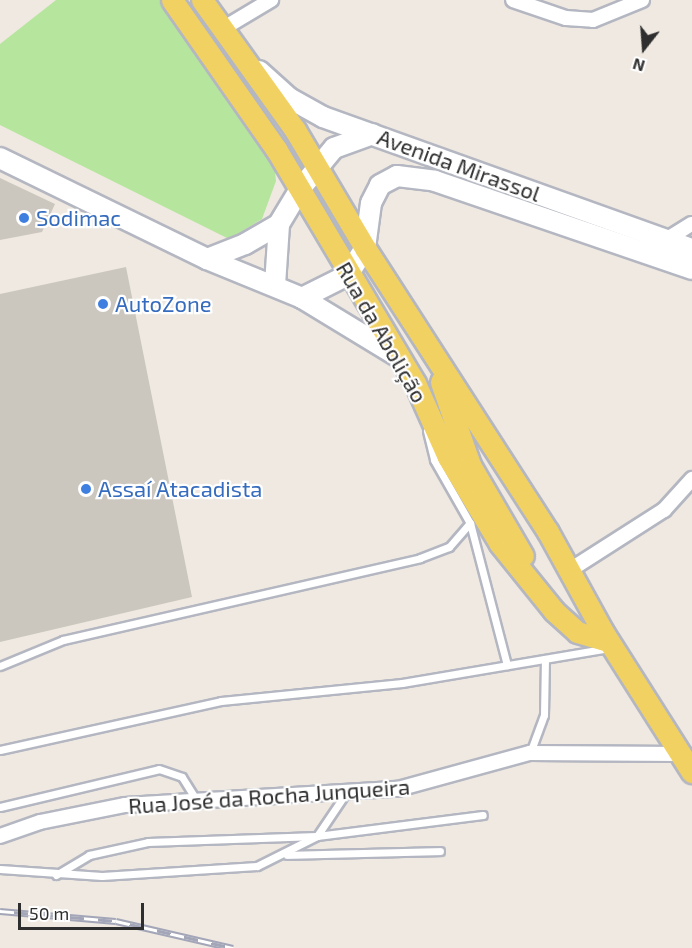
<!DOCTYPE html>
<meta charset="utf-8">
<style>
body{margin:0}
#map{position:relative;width:692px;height:948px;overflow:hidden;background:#efe9e1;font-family:"Exo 2",sans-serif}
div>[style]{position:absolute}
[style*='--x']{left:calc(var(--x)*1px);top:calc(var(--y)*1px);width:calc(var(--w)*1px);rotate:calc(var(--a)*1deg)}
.green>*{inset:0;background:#b6e59e}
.building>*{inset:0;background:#cbc7bf}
.roads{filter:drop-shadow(2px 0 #b4b7c1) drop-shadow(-2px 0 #b4b7c1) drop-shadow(0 2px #b4b7c1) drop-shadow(0 -2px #b4b7c1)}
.service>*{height:7px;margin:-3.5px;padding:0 3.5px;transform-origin:3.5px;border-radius:3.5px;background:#fff}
.minor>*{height:14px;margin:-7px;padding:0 7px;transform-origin:7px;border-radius:7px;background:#fff}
.secondary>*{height:20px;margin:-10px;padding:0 10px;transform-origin:10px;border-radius:10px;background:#fff}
.primary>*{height:21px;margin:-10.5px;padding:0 10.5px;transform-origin:10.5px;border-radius:10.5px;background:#f2d163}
.rail>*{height:7px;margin-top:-3.5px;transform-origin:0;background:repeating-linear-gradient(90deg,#fff 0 14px,#a3a6b8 0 28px);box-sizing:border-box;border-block:2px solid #a3a6b8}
.dots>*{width:16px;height:16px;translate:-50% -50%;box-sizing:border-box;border:3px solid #fff;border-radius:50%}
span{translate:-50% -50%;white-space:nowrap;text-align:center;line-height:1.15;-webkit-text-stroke:4.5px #fff;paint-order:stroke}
.street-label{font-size:22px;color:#2e2e2e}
.shop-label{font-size:22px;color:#366cbe}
.left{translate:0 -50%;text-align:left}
.north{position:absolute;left:614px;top:18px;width:60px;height:60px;-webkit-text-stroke:4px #fff;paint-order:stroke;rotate:197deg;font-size:16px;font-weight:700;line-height:24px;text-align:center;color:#2e2e2e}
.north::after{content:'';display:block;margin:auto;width:21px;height:27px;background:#2e2e2e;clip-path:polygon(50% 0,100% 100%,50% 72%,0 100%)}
.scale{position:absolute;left:18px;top:903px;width:126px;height:27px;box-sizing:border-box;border:3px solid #2e2e2e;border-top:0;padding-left:8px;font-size:18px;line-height:21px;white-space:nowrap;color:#2e2e2e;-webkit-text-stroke:4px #fff;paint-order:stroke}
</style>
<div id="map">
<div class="green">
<i style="clip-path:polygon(56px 0,164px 0,273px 151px,276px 181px,262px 219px,229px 239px,0 125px,0 44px)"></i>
</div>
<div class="building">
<i style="clip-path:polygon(0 178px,55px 204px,42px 232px,0 240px)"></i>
<i style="clip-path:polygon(126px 267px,192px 597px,0 642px,0 294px)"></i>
</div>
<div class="roads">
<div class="service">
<i style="--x:427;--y:431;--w:30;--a:76"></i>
<i style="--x:434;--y:460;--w:73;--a:60.3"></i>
<i style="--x:470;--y:523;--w:147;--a:75.4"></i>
<i style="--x:0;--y:666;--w:68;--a:-22.4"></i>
<i style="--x:63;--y:640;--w:366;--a:-12.9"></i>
<i style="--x:420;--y:558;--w:31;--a:-21"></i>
<i style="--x:449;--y:547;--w:32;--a:-49"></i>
<i style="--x:0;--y:750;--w:226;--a:-12.5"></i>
<i style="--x:221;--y:701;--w:182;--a:-5.7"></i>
<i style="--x:402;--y:683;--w:210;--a:-9.6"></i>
<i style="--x:530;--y:753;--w:40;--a:-69.8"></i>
<i style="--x:544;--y:715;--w:56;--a:-89"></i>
<i style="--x:0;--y:807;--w:163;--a:-13.4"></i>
<i style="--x:159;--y:769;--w:24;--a:19"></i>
<i style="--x:182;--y:777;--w:26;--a:58"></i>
<i style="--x:287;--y:855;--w:153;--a:-1.5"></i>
<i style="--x:0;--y:869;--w:102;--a:3.9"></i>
<i style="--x:102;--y:876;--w:155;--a:-3.7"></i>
<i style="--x:257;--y:866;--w:67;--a:-26.6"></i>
<i style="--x:317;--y:836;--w:52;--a:-56"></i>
<i style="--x:56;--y:875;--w:39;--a:-31"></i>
<i style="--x:89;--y:855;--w:60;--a:-12.4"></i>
<i style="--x:148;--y:842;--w:169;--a:-2"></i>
<i style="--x:317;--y:836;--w:167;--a:-7.2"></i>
</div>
<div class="minor">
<i style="--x:513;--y:0;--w:56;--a:18.8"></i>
<i style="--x:566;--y:18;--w:27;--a:4"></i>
<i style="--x:593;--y:20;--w:53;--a:-22.2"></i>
<i style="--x:224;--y:28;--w:55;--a:-30.8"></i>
<i style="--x:661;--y:243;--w:36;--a:-32"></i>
<i style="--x:570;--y:570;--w:112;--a:-32.6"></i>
<i style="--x:664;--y:510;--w:42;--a:-47.9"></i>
<i style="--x:0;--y:836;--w:42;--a:-19.3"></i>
<i style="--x:40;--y:822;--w:87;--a:-11.3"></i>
<i style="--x:125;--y:805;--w:273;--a:-3.4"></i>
<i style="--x:398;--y:789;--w:137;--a:-15.3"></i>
<i style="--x:530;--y:753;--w:151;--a:0.4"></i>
</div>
<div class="secondary">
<i style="--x:259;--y:71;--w:40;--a:42"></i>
<i style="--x:289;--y:98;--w:39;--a:29"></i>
<i style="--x:323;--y:117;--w:392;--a:19.7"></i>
<i style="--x:0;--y:158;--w:230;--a:26"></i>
<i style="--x:207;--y:259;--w:103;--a:22.3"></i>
<i style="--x:302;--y:298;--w:114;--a:31.3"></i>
<i style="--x:207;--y:259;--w:41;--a:-21.5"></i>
<i style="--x:245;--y:244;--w:39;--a:-30"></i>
<i style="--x:275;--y:285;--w:61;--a:-86.2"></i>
<i style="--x:279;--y:224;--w:41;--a:-59"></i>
<i style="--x:300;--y:189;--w:53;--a:-50.3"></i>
<i style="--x:334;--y:148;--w:41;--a:-19.7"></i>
<i style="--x:302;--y:298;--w:51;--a:-26.6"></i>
<i style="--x:348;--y:275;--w:32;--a:-58"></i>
<i style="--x:365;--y:248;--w:45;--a:-82.4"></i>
<i style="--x:371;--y:203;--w:20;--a:-63"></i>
<i style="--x:380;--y:185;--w:19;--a:-28"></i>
<i style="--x:397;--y:176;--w:38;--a:7"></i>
<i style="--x:435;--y:181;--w:272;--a:18.9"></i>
</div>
<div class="primary">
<i style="--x:172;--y:0;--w:182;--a:55.1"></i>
<i style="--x:276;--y:149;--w:272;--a:59.3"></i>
<i style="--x:415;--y:383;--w:81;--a:66"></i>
<i style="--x:448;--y:457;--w:101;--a:59.1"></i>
<i style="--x:500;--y:544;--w:86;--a:51.1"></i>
<i style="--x:554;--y:611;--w:31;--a:42"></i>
<i style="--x:577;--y:632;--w:32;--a:16"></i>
<i style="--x:202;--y:0;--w:160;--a:54.4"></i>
<i style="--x:295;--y:130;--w:137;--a:59.3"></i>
<i style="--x:365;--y:248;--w:338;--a:57.2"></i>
<i style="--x:548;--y:532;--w:114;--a:61.2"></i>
<i style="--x:603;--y:632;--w:166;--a:57.6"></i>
<i style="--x:441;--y:382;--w:88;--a:70.7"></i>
<i style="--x:470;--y:465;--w:105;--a:59.8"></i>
</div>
</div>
<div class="rail">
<i style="--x:0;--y:911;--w:116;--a:4.9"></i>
<i style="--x:116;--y:921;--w:120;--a:13"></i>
</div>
<div class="dots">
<i style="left:24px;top:218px;background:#3f7fe0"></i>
<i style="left:103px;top:304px;background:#3f7fe0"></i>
<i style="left:86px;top:489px;background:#3f7fe0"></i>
</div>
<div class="street-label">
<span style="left:459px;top:165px;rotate:20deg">Avenida Mirassol</span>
<span style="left:382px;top:332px;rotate:60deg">Rua da Abolição</span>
<span style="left:269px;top:796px;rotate:-4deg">Rua José da Rocha Junqueira</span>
</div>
<div class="shop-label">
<span class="left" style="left:36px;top:218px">Sodimac</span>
<span class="left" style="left:115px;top:304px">AutoZone</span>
<span class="left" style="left:98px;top:489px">Assaí Atacadista</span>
</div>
<div class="north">N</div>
<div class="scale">50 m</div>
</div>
